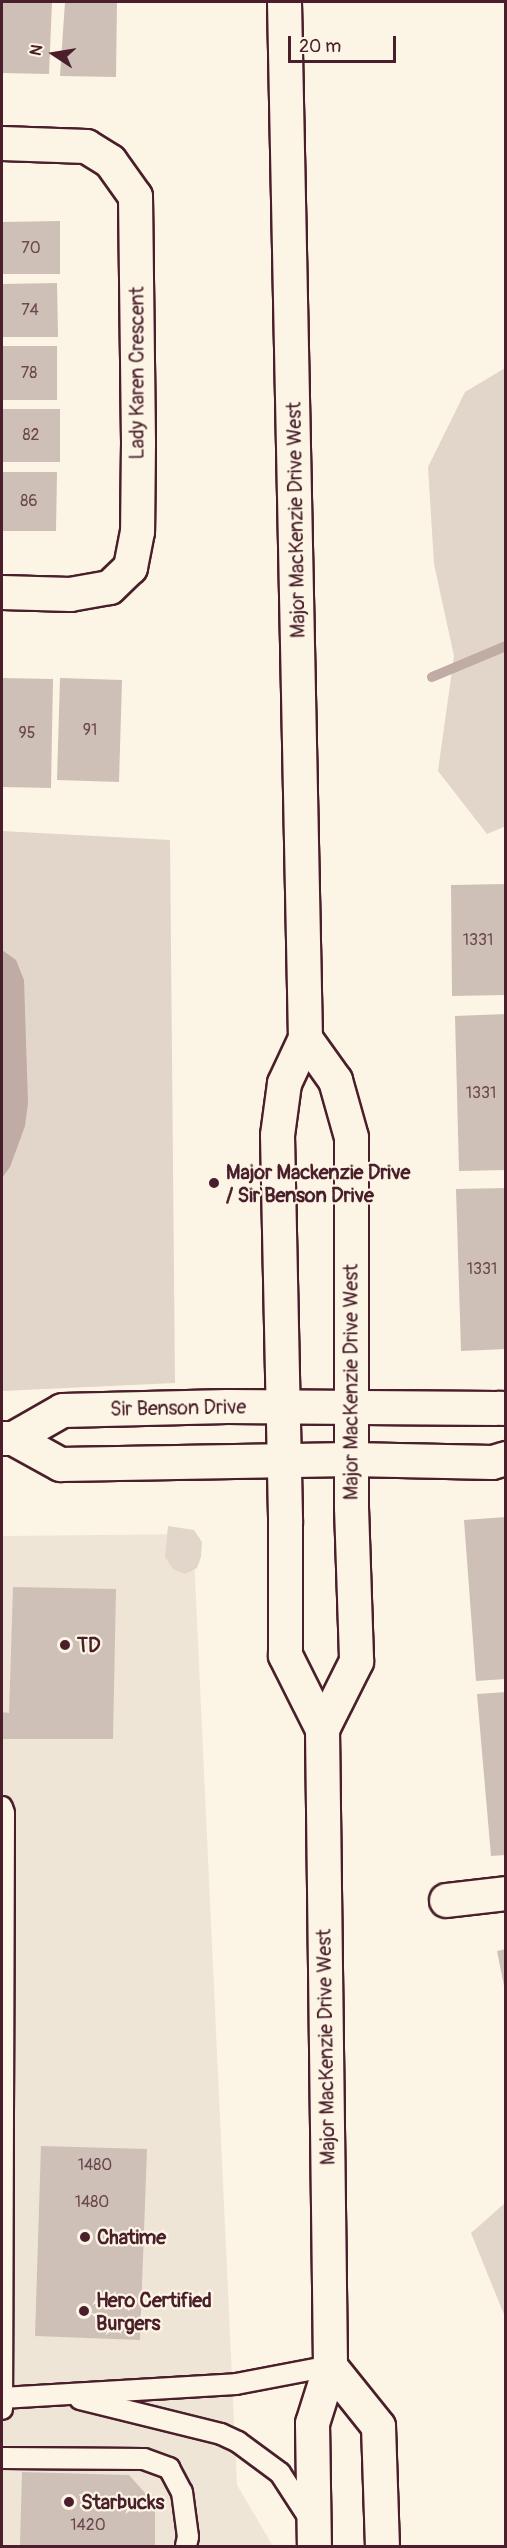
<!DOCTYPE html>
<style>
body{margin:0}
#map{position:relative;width:507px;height:2548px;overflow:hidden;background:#fcf5e5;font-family:Pangolin,sans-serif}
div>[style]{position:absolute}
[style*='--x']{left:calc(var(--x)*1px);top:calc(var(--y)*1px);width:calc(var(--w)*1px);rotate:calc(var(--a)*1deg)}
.built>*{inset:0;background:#eee5d7}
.green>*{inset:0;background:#e2d5ca}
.water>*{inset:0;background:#c0aca5}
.stream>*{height:10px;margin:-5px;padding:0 5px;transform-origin:5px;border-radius:5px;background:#c0aca5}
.building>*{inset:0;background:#cfc0b7}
.roads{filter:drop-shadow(2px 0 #4a1f2b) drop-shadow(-2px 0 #4a1f2b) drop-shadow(0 2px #4a1f2b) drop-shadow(0 -2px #4a1f2b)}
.lane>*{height:20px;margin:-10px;padding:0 10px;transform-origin:10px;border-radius:10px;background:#fcf5e5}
.street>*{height:33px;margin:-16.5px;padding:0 16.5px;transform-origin:16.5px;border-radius:16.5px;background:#fcf5e5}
.primary>*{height:33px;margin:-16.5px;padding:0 16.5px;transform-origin:16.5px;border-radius:16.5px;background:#fcf5e5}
.dots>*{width:16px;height:16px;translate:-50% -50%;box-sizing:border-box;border:3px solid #fcf5e5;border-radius:50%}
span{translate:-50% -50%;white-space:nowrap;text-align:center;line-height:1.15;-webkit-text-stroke:4.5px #fcf5e5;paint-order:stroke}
.number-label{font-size:16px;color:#6b474e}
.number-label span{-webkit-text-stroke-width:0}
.street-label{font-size:20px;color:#4a1f2b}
.poi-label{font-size:20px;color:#4a1f2b;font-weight:700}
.left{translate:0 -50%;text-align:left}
.frame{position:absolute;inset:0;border:3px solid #4a1f2b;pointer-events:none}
.north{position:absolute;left:24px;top:24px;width:60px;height:60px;-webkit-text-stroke:4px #fcf5e5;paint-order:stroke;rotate:282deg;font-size:16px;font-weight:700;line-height:24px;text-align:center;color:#4a1f2b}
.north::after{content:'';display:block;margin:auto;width:21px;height:27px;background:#4a1f2b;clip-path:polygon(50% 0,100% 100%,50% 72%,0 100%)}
.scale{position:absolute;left:288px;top:36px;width:108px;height:27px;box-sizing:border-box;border:3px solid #4a1f2b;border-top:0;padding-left:8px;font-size:18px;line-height:21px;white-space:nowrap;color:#4a1f2b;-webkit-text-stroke:4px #fcf5e5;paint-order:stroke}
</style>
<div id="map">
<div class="built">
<i style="clip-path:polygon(193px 1534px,237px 2485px,273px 2546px,2px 2546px,2px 1536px)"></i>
</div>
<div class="green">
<i style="clip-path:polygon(505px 368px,506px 826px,487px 834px,438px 771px,454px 656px,434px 564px,428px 467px,465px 392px)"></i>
<i style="clip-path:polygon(2px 831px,170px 840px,175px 1383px,2px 1391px)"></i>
<i style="clip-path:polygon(168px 1526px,194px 1530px,202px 1542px,201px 1557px,197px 1568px,185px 1574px,173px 1569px,165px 1557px)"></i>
<i style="clip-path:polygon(505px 2203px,505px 2317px,471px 2233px)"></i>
</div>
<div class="water">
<i style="clip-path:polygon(2px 950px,16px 960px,24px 980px,28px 1103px,25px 1126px,10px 1167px,2px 1178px)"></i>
</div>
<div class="stream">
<i style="--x:432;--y:677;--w:80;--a:-22.7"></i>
</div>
<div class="building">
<i style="clip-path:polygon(2px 2px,52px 2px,49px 74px,2px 73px)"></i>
<i style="clip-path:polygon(65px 2px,117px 2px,116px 77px,60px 76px)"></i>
<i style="clip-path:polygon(60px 221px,60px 274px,2px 274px,2px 222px)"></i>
<i style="clip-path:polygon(57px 283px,58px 337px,2px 337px,2px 284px)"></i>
<i style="clip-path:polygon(2px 346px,57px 346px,57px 400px,2px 400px)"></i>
<i style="clip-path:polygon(2px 409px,60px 409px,60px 462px,2px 462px)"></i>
<i style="clip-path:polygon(2px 472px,57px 472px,56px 531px,2px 531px)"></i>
<i style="clip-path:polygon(2px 678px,53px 679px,51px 788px,2px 787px)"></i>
<i style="clip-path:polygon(60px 678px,122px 680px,119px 782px,57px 780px)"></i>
<i style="clip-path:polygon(506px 884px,506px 995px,452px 996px,451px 885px)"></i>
<i style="clip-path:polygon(506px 1014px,506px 1170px,459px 1171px,455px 1016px)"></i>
<i style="clip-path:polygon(506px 1188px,506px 1349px,461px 1351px,456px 1189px)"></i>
<i style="clip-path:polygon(506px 1517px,506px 1679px,476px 1681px,464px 1520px)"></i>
<i style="clip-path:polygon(13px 1587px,116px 1589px,113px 1739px,2px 1739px,2px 1712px,9px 1713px)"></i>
<i style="clip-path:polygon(506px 1692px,506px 1855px,491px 1856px,477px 1694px)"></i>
<i style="clip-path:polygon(506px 1949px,506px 1986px,504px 1986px,497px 1951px)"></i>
<i style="clip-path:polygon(41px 2146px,147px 2149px,140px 2340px,35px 2336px)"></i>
<i style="clip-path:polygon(22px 2472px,129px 2475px,155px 2504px,155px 2546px,20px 2546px)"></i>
</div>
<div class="roads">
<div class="lane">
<i style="--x:2;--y:1807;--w:6;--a:72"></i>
<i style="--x:4;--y:1813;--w:596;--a:90.19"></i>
<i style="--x:2;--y:2398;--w:234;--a:-3.4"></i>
<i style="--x:236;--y:2384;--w:96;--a:-10.8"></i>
<i style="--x:80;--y:2399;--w:145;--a:13.9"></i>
<i style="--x:221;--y:2434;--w:19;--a:25"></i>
<i style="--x:238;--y:2442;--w:52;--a:36.4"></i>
<i style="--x:280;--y:2473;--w:57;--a:57.1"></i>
<i style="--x:2;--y:2458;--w:142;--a:0.4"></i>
<i style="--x:144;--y:2459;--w:27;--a:20"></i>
<i style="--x:169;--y:2468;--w:27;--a:62"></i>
<i style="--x:182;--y:2492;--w:45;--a:82.4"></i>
<i style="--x:188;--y:2537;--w:9;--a:103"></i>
</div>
<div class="street">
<i style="--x:2;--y:143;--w:84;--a:2"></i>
<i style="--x:86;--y:146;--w:28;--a:32"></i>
<i style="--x:110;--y:161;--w:43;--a:54.5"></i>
<i style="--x:135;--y:196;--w:246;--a:89.3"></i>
<i style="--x:138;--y:442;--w:89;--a:90.6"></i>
<i style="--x:137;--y:531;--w:37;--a:101"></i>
<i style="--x:130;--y:567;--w:29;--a:136"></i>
<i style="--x:109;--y:587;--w:40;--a:170"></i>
<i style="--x:70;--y:594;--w:68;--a:-178.3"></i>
<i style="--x:2;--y:1438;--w:11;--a:0"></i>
<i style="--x:13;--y:1438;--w:56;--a:-29.7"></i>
<i style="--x:62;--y:1410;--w:165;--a:-1.4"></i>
<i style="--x:227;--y:1406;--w:279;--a:0.4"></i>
<i style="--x:13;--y:1438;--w:54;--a:29"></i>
<i style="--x:60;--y:1464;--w:291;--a:-1"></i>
<i style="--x:351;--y:1459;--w:141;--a:1.2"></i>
<i style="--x:492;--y:1462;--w:15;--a:-16"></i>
<i style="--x:446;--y:1900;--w:60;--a:-6.7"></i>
</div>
<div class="primary">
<i style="--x:284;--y:2;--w:1036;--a:88.84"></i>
<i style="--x:305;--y:1038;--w:50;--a:115"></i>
<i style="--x:284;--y:1083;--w:52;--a:97.7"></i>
<i style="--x:277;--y:1135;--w:388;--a:88.8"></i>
<i style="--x:285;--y:1523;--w:132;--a:90"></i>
<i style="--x:285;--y:1655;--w:83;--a:63.4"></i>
<i style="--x:322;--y:1729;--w:637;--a:89.28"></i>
<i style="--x:330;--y:2366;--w:60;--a:107.5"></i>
<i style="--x:312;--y:2423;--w:123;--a:89.1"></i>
<i style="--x:305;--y:1038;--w:52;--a:54.5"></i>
<i style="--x:335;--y:1080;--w:59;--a:74.3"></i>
<i style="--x:351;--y:1137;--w:370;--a:90"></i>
<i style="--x:351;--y:1507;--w:154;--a:88.1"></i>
<i style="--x:356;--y:1661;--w:76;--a:116.6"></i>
<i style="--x:330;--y:2366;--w:77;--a:51.3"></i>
<i style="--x:378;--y:2426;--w:120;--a:88.1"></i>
</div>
</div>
<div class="dots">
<i style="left:214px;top:1183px;background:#4a1f2b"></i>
<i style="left:65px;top:1645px;background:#4a1f2b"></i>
<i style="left:85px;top:2237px;background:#4a1f2b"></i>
<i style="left:84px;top:2311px;background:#4a1f2b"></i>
<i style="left:69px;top:2502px;background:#4a1f2b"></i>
</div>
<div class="number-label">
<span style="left:31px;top:248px">70</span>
<span style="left:30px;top:310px">74</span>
<span style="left:29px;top:373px">78</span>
<span style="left:31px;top:435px">82</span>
<span style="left:29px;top:501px">86</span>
<span style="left:90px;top:730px">91</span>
<span style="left:27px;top:733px">95</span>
<span style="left:478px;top:940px">1331</span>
<span style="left:481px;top:1093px">1331</span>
<span style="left:482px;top:1269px">1331</span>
<span style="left:95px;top:2165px">1480</span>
<span style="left:92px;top:2202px">1480</span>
<span style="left:88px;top:2525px">1420</span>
</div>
<div class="street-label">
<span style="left:137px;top:373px;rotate:-90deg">Lady Karen Crescent</span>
<span style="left:296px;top:520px;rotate:-91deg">Major MacKenzie Drive West</span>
<span style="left:351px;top:1382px;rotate:-90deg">Major MacKenzie Drive West</span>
<span style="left:178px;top:1408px;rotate:-1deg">Sir Benson Drive</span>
<span style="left:326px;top:2047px;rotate:-91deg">Major MacKenzie Drive West</span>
</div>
<div class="poi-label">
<span class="left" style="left:226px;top:1184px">Major Mackenzie Drive<br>/ Sir Benson Drive</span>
<span class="left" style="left:77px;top:1645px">TD</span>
<span class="left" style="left:97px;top:2237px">Chatime</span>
<span class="left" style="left:96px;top:2312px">Hero Certified<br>Burgers</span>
<span class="left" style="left:81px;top:2502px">Starbucks</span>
</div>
<div class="frame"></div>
<div class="north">N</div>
<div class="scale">20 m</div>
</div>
